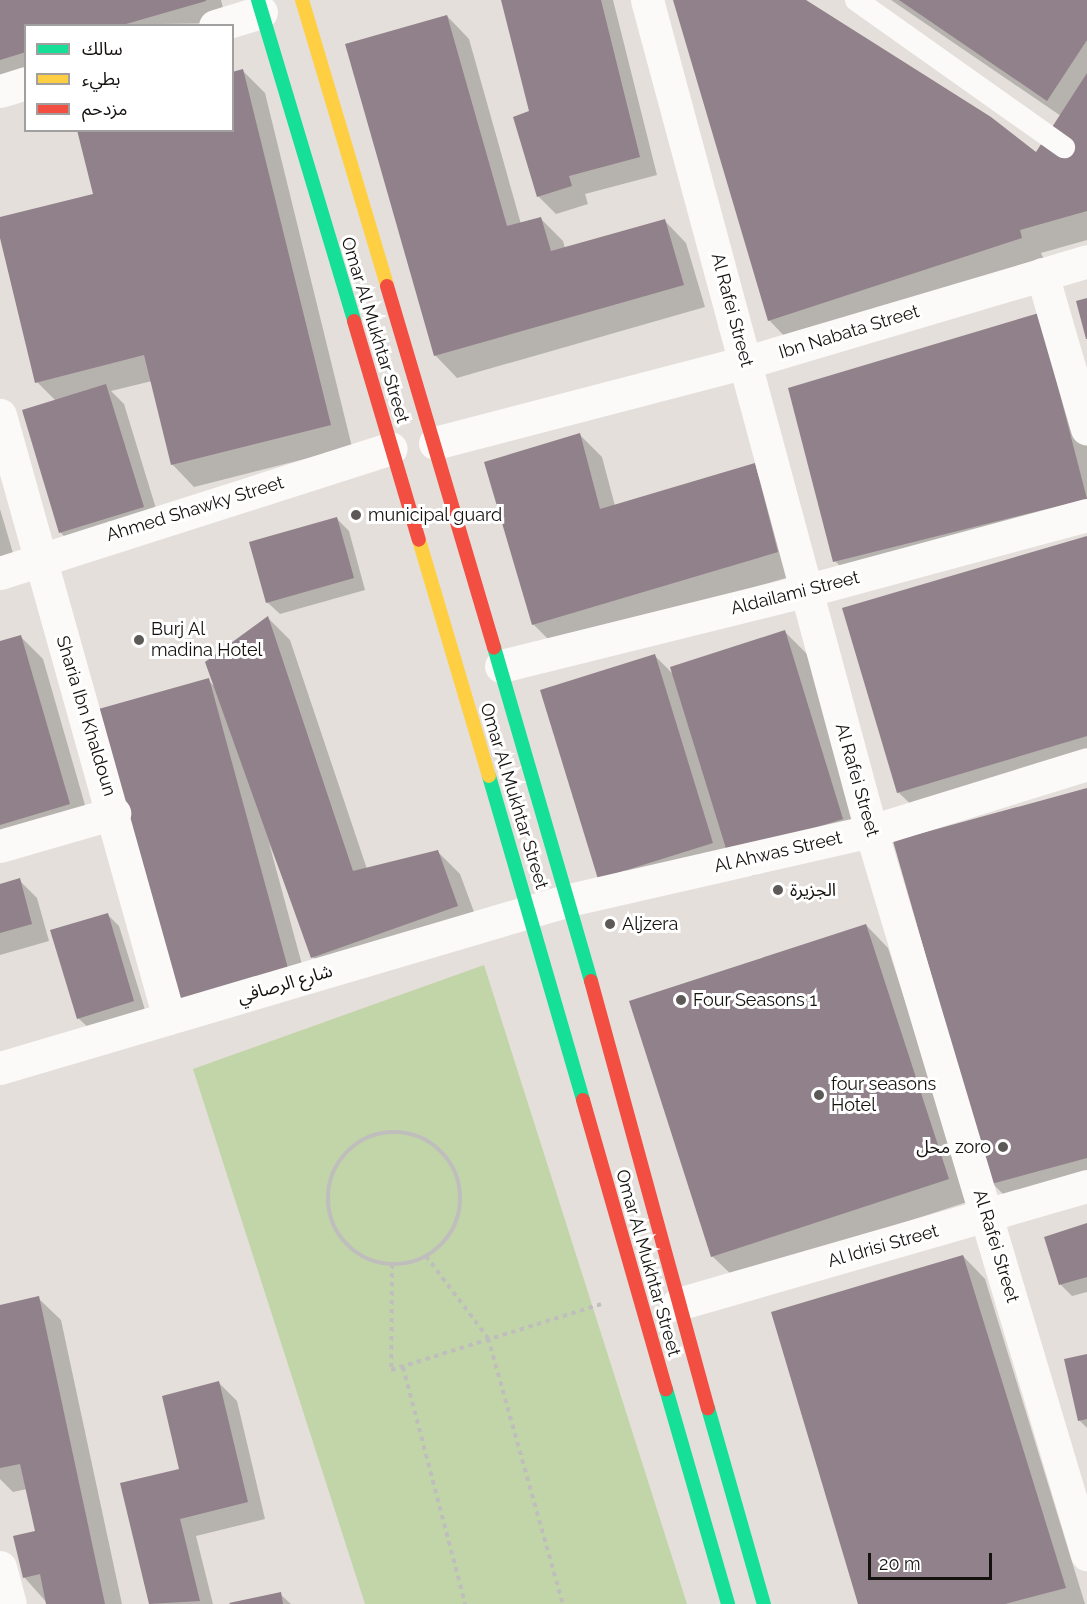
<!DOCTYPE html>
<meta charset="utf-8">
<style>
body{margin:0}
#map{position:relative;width:1087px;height:1604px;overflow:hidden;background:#e4dfda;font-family:Raleway,"Noto Sans Arabic",sans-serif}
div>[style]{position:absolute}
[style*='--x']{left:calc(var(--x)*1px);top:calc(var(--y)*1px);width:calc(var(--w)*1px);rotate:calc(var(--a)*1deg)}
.green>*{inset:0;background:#c1d5a8}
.shadow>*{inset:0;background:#0003}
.building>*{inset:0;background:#91818a}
.path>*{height:4px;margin-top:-2px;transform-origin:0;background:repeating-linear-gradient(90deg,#c0bebd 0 4.5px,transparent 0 9px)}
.path>.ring{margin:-2px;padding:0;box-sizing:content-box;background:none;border:4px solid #c0bebd;border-radius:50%}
.lane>*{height:22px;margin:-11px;padding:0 11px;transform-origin:11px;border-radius:11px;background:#fbfaf9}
.street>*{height:33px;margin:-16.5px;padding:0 16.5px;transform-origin:16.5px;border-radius:16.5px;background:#fbfaf9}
.fast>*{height:14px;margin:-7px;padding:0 7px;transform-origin:7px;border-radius:7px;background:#16e098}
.slow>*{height:14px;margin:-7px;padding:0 7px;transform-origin:7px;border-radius:7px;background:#ffcf43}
.jam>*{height:14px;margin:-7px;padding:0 7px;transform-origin:7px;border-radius:7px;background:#f24e42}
.dots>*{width:16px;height:16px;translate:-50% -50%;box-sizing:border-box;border:3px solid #fff;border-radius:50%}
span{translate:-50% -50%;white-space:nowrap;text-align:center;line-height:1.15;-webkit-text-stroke:6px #fff;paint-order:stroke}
.street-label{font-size:18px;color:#14110f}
.poi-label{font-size:18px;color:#14110f}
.left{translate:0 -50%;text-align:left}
.right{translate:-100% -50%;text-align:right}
.legend{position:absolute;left:24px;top:24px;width:210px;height:108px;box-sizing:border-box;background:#fff;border:2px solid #a1a09f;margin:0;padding:8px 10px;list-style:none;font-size:18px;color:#14110f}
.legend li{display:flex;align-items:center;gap:12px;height:30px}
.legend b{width:30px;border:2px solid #a1a09f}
.scale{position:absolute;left:868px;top:1553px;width:124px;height:27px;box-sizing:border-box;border:3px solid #14110f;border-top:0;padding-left:8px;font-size:18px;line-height:21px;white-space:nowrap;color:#14110f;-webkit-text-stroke:4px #fff;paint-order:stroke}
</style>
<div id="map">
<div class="green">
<i style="clip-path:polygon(484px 965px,593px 1308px,687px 1604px,365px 1604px,193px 1069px)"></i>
</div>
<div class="shadow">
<i style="clip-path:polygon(0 0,221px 0,227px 23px,26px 26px,26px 81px,0 88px)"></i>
<i style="clip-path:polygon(502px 0,613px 0,657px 175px,585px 194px,588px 204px,556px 214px,538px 196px,531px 112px)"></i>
<i style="clip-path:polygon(675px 0,803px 0,1036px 154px,1061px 116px,891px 0,1087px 0,1087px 240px,1041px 253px,1044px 260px,791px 343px,769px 320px)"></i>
<i style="clip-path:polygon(447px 16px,469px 39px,521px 224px,540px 218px,563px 241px,565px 248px,664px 220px,686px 243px,705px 307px,457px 378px,435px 355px)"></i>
<i style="clip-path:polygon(243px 71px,265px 93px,352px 447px,194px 487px,172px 464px,152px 381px,111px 391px,124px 404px,161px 525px,78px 550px,60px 532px,56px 401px,37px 382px,0 219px,95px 195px,232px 130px)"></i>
<i style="clip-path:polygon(1039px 315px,1087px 435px,1087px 527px,857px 583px,835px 561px)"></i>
<i style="clip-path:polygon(580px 435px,602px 457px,615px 506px,754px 465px,799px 574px,555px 646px,533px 624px)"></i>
<i style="clip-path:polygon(0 509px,21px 580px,0 556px)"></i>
<i style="clip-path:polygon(337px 519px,349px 531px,365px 590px,280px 614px,267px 602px)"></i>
<i style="clip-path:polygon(1087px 537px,1087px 765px,921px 814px,898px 792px)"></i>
<i style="clip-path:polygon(268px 618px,290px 640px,367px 869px,438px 852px,460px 874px,480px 928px,335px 980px,313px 957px,269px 843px,310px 994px,199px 1024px,208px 680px,215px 687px)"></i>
<i style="clip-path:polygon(785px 632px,807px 654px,865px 841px,752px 876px,731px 855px,621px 900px,655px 656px,675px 676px)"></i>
<i style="clip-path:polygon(20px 636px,43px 659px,91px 826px,0 853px,0 642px)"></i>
<i style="clip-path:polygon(1087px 790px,1087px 1186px,1014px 1205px,992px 1183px)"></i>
<i style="clip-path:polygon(19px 880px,37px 898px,49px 941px,0 955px,0 885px)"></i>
<i style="clip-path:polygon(107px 914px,119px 926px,146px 1013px,91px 1030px,78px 1018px)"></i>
<i style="clip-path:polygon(866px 925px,888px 948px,970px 1201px,735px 1278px,712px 1256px)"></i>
<i style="clip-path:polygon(1087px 1225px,1087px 1292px,1072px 1296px,1060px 1284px)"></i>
<i style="clip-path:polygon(963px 1256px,985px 1279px,1085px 1604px,859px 1604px)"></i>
<i style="clip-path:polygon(38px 1298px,61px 1320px,122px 1604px,48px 1604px,24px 1577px,37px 1533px,27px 1489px,13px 1492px,0 1479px,0 1307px)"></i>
<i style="clip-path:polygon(1087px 1355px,1087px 1428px,1079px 1420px)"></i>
<i style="clip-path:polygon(219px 1383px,237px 1401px,265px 1519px,196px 1536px,213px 1604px,150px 1604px,122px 1484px,181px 1470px)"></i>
<i style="clip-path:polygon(280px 1594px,291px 1604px,232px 1604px)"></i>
</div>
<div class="building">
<i style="clip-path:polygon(0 0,206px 0,206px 1px,119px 26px,26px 26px,26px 52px,0 60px)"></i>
<i style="clip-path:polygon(501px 0,601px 0,640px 157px,569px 176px,572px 186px,537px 197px,513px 117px,529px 111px)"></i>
<i style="clip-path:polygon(673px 0,806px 0,991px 117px,1036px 152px,1087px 73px,1087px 211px,1020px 230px,1022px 238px,768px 321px)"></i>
<i style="clip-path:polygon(899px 0,1087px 0,1087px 40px,1047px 101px)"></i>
<i style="clip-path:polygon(447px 15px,507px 226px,541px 217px,551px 251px,665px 219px,684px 285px,434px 356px,345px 44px)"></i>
<i style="clip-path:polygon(243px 69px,331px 425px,171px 465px,144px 355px,35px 383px,0 238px,0 217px,93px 194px,77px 130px,232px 130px,232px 72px)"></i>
<i style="clip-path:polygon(1087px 298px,1087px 339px,1086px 339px,1076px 301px)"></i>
<i style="clip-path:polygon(1039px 313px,1087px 499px,833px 562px,788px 388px)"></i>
<i style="clip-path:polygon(106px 384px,144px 507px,59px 533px,22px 410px)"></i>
<i style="clip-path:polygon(580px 433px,600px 509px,755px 463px,778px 552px,532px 625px,484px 462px)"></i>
<i style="clip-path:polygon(337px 517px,354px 578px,266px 603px,249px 542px)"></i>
<i style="clip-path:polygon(1087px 536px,1087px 736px,897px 793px,842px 608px)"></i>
<i style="clip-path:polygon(268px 616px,353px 871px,438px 850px,458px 906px,311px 958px,205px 662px)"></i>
<i style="clip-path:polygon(785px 630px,843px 819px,728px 855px,670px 667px)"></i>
<i style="clip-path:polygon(21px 635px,70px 804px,0 825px,0 641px)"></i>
<i style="clip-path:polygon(655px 654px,713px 843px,598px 879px,540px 690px)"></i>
<i style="clip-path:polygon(209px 678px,289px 972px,175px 1003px,95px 710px)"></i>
<i style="clip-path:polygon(1087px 788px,1087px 1158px,991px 1184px,893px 841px)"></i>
<i style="clip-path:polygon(20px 878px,32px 924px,0 933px,0 884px)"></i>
<i style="clip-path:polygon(108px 913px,134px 1001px,77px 1019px,50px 930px)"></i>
<i style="clip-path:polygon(866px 924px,949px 1179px,711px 1257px,629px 1001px)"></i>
<i style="clip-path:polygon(1087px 1223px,1087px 1277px,1059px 1285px,1044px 1237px)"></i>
<i style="clip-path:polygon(963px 1255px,1066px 1588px,1005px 1604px,858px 1604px,771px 1312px)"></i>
<i style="clip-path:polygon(39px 1296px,105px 1604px,46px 1604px,40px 1574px,23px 1578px,13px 1536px,35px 1531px,20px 1464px,0 1468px,0 1305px)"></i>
<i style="clip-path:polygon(1087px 1354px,1087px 1419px,1078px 1421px,1064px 1359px)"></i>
<i style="clip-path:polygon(219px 1381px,248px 1502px,180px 1519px,200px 1601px,149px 1604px,120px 1483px,179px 1469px,162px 1396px)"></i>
<i style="clip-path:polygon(281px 1592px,283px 1604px,230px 1604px,229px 1603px)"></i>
</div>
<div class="path">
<i class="ring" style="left:328px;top:1132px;width:128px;height:128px"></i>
<i style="--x:426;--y:1256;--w:103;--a:52.9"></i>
<i style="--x:488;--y:1338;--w:276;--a:74.3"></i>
<i style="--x:392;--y:1264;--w:106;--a:90.5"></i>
<i style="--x:391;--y:1370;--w:220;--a:-17.4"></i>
<i style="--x:403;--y:1367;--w:245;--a:75.3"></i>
</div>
<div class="lane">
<i style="--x:856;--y:0;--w:255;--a:35.3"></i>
</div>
<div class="street">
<i style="--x:647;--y:0;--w:861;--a:74.91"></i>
<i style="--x:871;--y:831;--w:755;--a:73.37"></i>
<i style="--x:215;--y:26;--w:48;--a:-16.9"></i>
<i style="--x:0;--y:91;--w:27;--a:-17"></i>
<i style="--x:1042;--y:274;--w:161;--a:73.8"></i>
<i style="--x:0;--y:415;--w:626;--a:74.34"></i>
<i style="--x:435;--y:443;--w:322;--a:-14.6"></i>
<i style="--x:747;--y:362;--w:355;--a:-16.5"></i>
<i style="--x:0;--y:573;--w:410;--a:-17.7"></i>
<i style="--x:501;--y:666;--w:313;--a:-13.9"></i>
<i style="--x:805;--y:591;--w:292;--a:-15.1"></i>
<i style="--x:0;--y:846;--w:119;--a:-16.1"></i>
<i style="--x:0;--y:1068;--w:593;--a:-16.45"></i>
<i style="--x:569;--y:900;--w:310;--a:-12.9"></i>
<i style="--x:871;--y:831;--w:226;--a:-17.2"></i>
<i style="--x:678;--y:1304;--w:426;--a:-16.1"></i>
<i style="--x:0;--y:1567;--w:38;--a:75"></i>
</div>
<div class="fast">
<i style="--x:258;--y:0;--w:335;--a:73.3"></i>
<i style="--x:494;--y:647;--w:348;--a:73.8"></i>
<i style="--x:489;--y:776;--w:337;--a:73.8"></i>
<i style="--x:666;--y:1389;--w:224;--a:73.9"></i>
<i style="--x:708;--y:1408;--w:204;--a:74.1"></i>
</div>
<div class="slow">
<i style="--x:302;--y:0;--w:298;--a:73.4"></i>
<i style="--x:419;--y:540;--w:246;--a:73.5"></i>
</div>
<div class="jam">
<i style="--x:387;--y:286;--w:377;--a:73.5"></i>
<i style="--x:354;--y:321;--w:228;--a:73.5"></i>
<i style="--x:591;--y:981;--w:443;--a:74.7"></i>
<i style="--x:583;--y:1100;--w:301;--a:74"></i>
</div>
<div class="dots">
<i style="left:356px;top:515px;background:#5d5956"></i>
<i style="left:139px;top:640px;background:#5d5956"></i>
<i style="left:778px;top:890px;background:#5d5956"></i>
<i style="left:610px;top:924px;background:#5d5956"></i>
<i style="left:681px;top:1000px;background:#5d5956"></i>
<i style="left:819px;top:1095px;background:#5d5956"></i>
<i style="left:1003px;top:1147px;background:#5d5956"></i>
</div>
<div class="street-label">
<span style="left:732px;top:310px;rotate:75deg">Al Rafei Street</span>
<span style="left:375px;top:330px;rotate:73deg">Omar Al Mukhtar Street</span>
<span style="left:849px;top:332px;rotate:-17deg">Ibn Nabata Street</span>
<span style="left:195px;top:509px;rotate:-17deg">Ahmed Shawky Street</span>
<span style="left:795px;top:593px;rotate:-14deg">Aldailami Street</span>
<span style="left:86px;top:716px;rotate:73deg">Sharia Ibn Khaldoun</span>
<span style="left:857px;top:780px;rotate:74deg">Al Rafei Street</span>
<span style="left:514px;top:796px;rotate:73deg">Omar Al Mukhtar Street</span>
<span style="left:778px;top:852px;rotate:-13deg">Al Ahwas Street</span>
<span style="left:285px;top:984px;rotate:-16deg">شارع الرصافي</span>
<span style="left:883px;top:1246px;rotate:-16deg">Al Idrisi Street</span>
<span style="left:996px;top:1246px;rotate:73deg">Al Rafei Street</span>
<span style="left:648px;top:1263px;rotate:74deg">Omar Al Mukhtar Street</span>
</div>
<div class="poi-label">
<span class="left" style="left:368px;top:515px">municipal guard</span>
<span class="left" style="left:151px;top:640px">Burj Al<br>madina Hotel</span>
<span class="left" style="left:790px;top:890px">الجزيرة</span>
<span class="left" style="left:622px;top:924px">Aljzera</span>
<span class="left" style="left:693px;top:1000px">Four Seasons 1</span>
<span class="left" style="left:831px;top:1095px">four seasons<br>Hotel</span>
<span class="right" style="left:991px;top:1147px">محل zoro</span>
</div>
<ul class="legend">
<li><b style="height:8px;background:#16e098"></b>سالك</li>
<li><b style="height:8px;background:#ffcf43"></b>بطيء</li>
<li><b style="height:8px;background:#f24e42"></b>مزدحم</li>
</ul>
<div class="scale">20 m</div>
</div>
